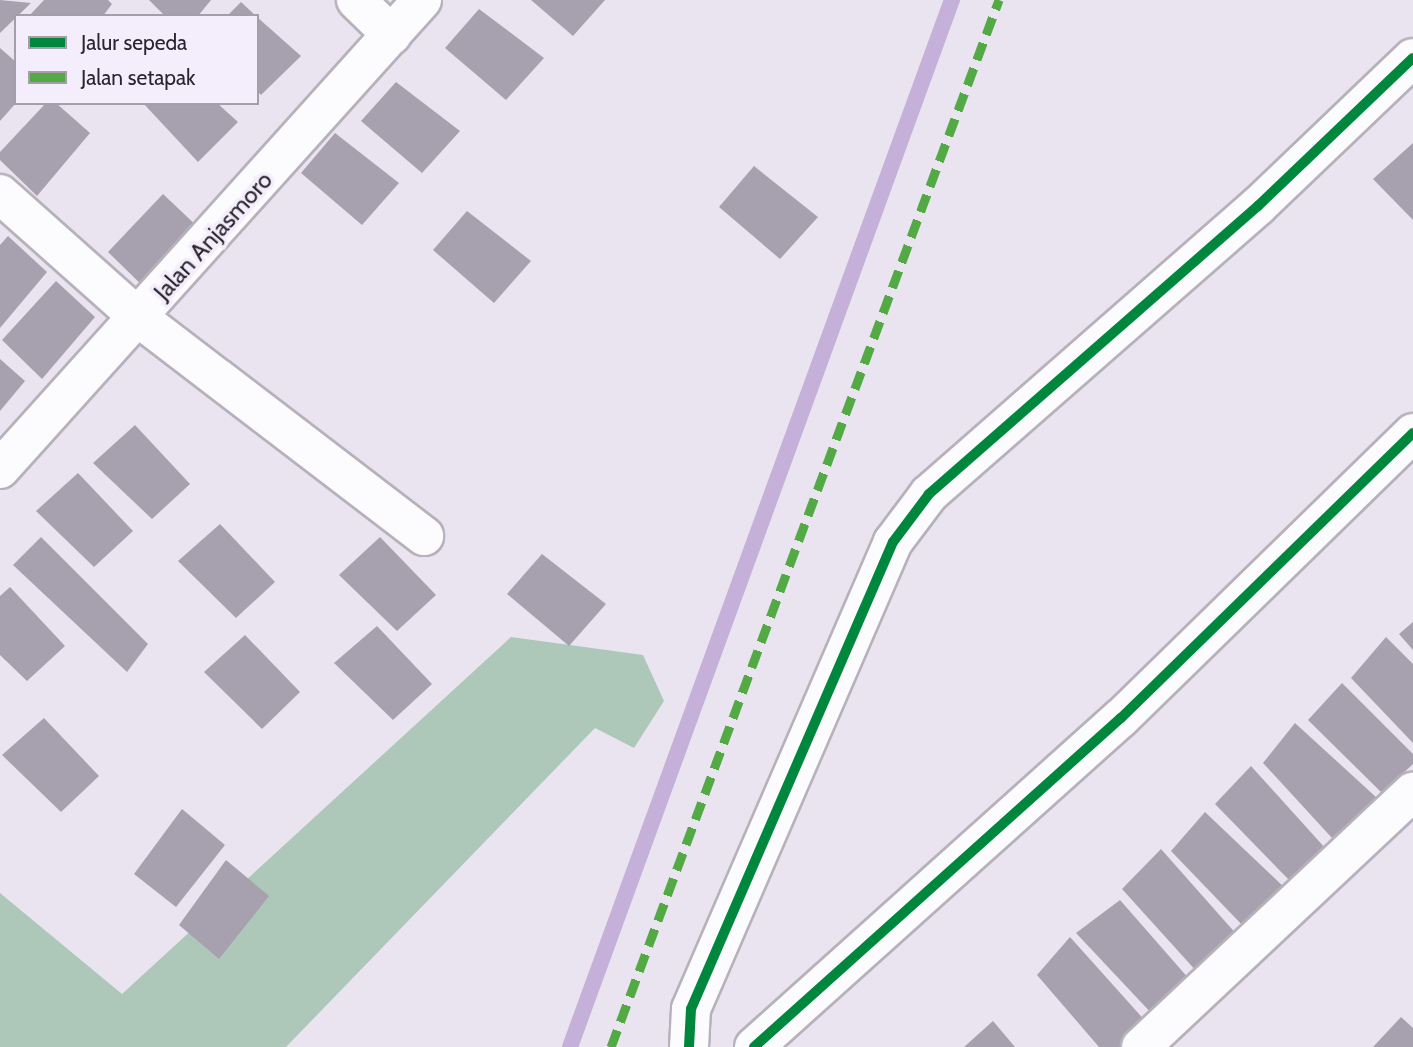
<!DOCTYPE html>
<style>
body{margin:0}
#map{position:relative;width:1413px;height:1047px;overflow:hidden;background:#eae4f0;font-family:Cabin,sans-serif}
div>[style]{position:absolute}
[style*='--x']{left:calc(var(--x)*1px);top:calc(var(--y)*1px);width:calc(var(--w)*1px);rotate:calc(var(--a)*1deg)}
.forest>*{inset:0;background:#adc8b9}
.stream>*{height:16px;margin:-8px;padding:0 8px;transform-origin:8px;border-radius:8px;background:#c4b0d8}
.building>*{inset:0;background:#a7a0af}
.roads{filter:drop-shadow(2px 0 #b6b1bb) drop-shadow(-2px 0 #b6b1bb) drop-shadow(0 2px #b6b1bb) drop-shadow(0 -2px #b6b1bb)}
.street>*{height:38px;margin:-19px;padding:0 19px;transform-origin:19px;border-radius:19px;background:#fcfbfd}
.quiet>*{height:9px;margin-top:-4.5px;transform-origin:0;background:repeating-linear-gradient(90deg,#53aa44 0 18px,transparent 0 27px)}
.cycleway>*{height:10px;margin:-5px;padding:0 5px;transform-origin:5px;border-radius:5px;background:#00873e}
span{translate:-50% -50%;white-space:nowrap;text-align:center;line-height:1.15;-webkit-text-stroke:7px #f4eefc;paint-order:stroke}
.street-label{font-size:24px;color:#29252e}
.legend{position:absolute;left:14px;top:14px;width:245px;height:91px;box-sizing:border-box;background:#f4eefc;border:2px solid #a39eaa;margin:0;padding:9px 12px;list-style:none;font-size:21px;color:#29252e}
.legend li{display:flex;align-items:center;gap:14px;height:35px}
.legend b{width:35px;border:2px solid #a39eaa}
</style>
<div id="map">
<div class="forest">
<i style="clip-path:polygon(511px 637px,643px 655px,664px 701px,634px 748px,595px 728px,286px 1047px,0 1047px,0 893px,122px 994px)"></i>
</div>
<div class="stream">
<i style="--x:570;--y:1047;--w:1115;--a:-69.96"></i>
</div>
<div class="building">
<i style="clip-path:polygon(0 0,31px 3px,0 33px)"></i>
<i style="clip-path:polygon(44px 0,108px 0,112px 4px,103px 16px,29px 16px)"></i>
<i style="clip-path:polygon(149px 0,211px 0,198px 16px,165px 16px)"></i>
<i style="clip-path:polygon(531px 0,605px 0,573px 36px)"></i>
<i style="clip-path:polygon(241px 2px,256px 16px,227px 16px)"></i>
<i style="clip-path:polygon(479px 9px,544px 58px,506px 100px,445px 48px)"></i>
<i style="clip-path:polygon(257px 17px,301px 56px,261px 95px,257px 91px)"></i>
<i style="clip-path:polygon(0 48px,16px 62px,16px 103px,0 121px)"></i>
<i style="clip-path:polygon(396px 82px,460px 131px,422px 173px,361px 121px)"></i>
<i style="clip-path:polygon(46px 103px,56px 103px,90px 133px,37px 196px,0 160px,0 152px)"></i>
<i style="clip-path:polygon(143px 103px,217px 103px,238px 122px,198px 162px)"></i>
<i style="clip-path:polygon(335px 133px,399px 183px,362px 225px,301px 173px)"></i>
<i style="clip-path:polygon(1413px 143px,1413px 220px,1373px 179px)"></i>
<i style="clip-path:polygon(754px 166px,818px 217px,780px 259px,719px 207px)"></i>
<i style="clip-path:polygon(163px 194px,201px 230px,149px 292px,108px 252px)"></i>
<i style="clip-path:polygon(467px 211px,531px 261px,494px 303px,433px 250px)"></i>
<i style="clip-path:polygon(8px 236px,47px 272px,0 328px,0 245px)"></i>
<i style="clip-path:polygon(56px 281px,95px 317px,42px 379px,2px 340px)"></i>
<i style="clip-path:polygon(0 359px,25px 381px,0 411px)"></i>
<i style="clip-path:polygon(135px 425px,190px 484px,152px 519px,93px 463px)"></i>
<i style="clip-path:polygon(78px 473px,133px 531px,94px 567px,36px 511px)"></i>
<i style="clip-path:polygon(220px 524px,275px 582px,236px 618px,178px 561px)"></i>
<i style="clip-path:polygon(41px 537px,148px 644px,127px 672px,13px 565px)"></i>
<i style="clip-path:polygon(380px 537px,436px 595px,397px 631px,339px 575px)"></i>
<i style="clip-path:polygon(542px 554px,606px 604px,569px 646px,507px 594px)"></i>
<i style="clip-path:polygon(10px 587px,65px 646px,27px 681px,0 655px,0 596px)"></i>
<i style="clip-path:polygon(1413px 622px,1413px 650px,1399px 634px)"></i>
<i style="clip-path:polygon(377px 626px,432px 684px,393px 720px,334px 663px)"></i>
<i style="clip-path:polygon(245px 635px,300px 692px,262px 729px,204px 672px)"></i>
<i style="clip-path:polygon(1386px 637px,1413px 664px,1413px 743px,1351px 678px)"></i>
<i style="clip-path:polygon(1342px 683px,1413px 754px,1413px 764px,1382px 793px,1308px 720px)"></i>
<i style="clip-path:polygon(44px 718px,99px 776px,61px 812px,2px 755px)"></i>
<i style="clip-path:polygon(1295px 723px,1377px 798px,1332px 838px,1263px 763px)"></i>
<i style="clip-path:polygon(1251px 766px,1326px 849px,1291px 882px,1215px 804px)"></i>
<i style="clip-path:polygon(182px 809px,225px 845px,176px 907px,134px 874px)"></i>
<i style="clip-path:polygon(1205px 812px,1286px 889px,1246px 929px,1171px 851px)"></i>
<i style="clip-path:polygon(1161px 849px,1238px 936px,1198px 973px,1122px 889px)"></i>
<i style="clip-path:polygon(226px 860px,269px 896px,219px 959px,179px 925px)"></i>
<i style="clip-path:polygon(1120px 900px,1190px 980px,1154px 1016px,1076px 933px)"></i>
<i style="clip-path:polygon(1070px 937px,1148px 1024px,1123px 1047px,1099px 1047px,1037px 975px)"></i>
<i style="clip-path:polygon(1401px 1017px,1413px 1028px,1413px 1047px,1373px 1047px)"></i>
<i style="clip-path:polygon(993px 1021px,1015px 1047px,964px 1047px)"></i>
</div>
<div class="roads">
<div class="street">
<i style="--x:356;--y:0;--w:50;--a:44.2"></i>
<i style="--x:0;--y:194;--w:186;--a:41.7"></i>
<i style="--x:139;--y:318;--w:359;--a:37.4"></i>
<i style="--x:0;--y:469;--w:631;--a:-48.02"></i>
<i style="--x:689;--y:1047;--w:38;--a:-87"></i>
<i style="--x:691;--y:1009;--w:509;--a:-66.61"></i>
<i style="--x:893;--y:542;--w:60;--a:-53.1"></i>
<i style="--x:929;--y:494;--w:437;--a:-41.2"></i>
<i style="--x:1258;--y:206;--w:214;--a:-43.7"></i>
<i style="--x:754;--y:1047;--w:493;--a:-41.9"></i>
<i style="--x:1121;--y:718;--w:408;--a:-44.3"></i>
<i style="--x:1141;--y:1047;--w:373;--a:-43.2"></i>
</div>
</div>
<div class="quiet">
<i style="--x:611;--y:1047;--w:1117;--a:-69.67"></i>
</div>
<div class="cycleway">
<i style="--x:689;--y:1047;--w:38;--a:-87"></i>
<i style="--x:691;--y:1009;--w:509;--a:-66.61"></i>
<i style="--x:893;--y:542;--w:60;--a:-53.1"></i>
<i style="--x:929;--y:494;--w:437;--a:-41.2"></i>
<i style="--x:1258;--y:206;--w:214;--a:-43.7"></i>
<i style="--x:754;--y:1047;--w:493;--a:-41.9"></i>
<i style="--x:1121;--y:718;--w:408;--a:-44.3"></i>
</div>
<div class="street-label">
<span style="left:213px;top:236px;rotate:-48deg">Jalan Anjasmoro</span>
</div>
<ul class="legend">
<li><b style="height:9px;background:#00873e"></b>Jalur sepeda</li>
<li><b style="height:9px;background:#53aa44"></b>Jalan setapak</li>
</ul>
</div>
